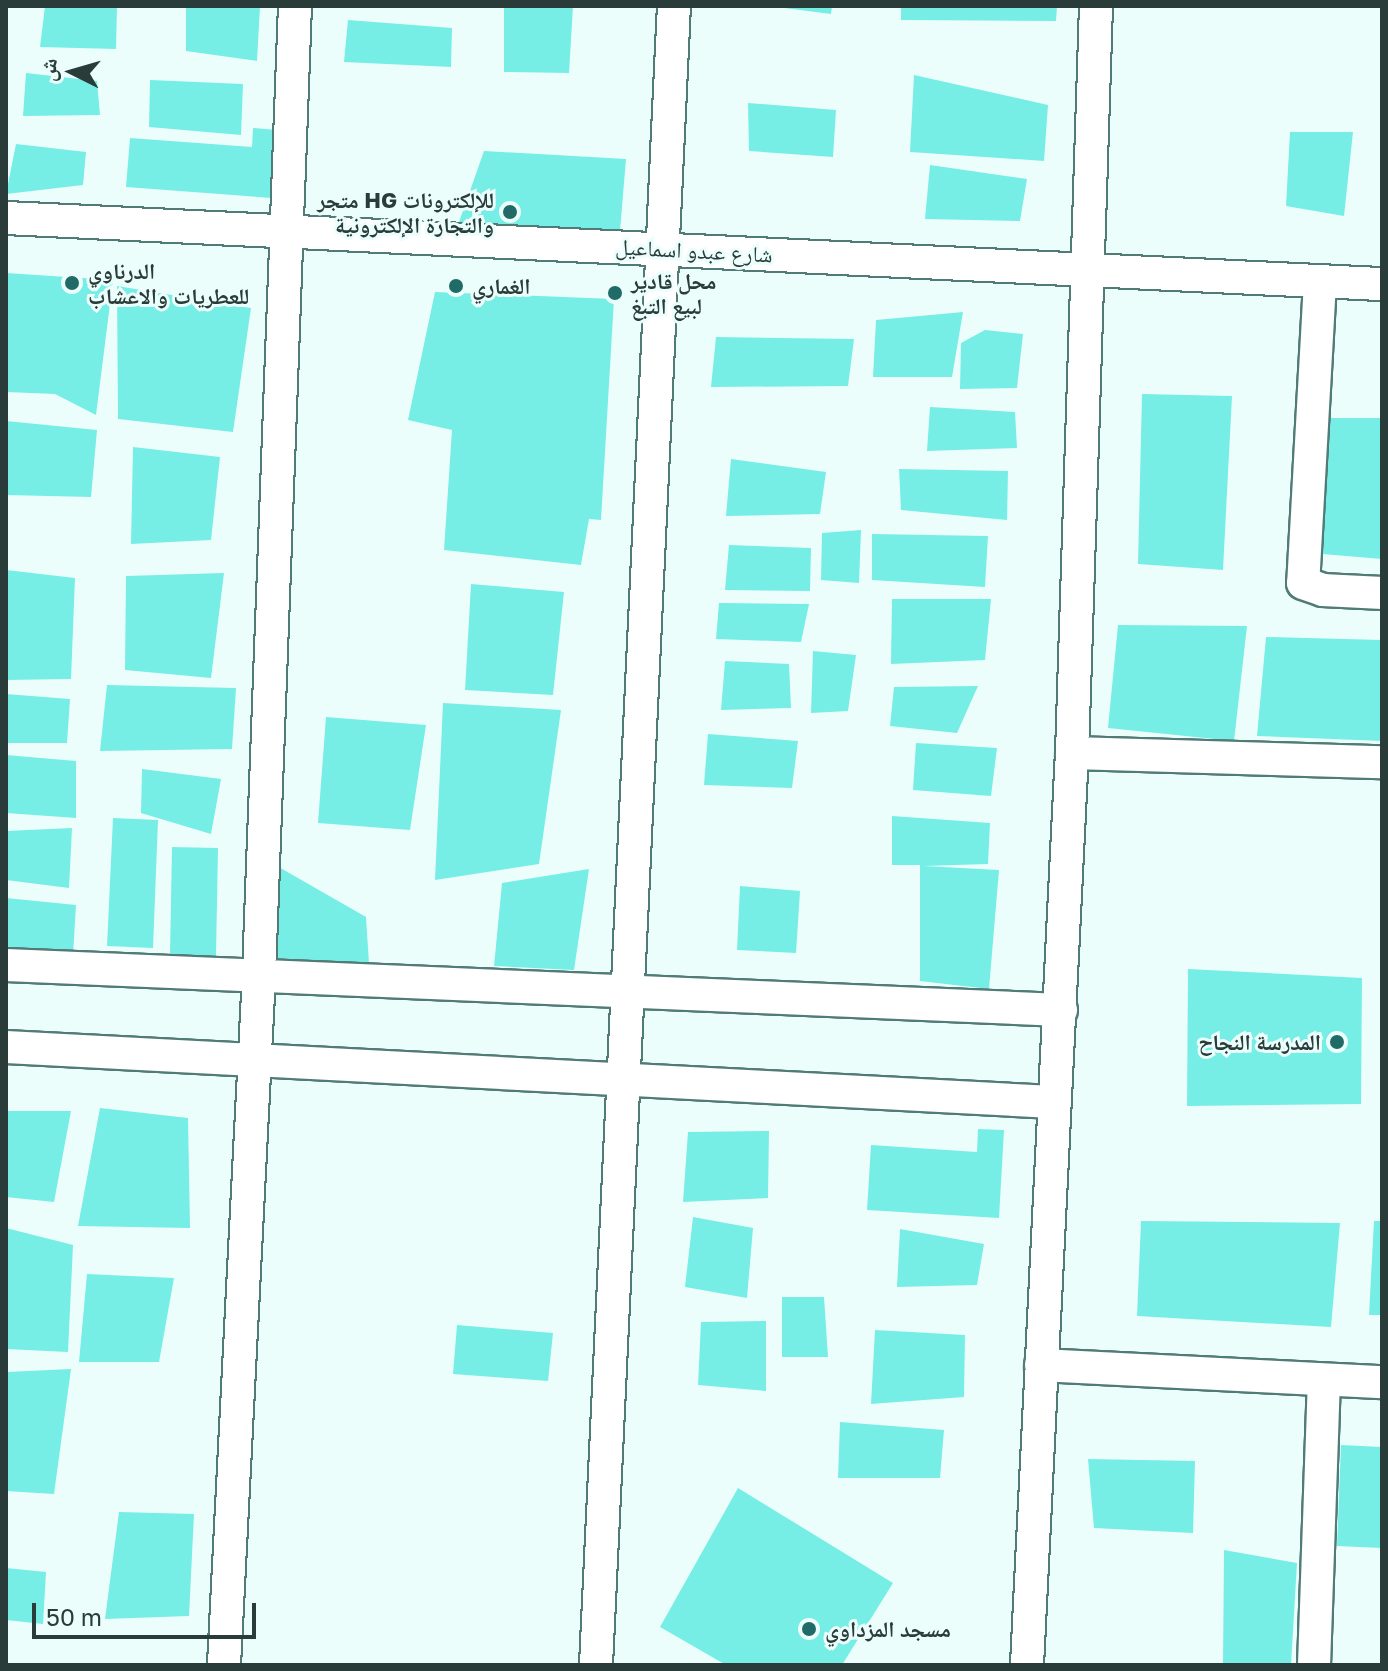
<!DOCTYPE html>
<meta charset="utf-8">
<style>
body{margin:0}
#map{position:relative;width:1388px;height:1671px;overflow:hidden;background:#ecfefc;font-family:"Golos Text","Noto Naskh Arabic",sans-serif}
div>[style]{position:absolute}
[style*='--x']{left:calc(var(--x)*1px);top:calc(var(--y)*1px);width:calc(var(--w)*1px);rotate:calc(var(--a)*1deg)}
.building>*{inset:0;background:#76eee6}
.roads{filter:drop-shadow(2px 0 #517b77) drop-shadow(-2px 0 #517b77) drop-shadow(0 2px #517b77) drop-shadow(0 -2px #517b77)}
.minor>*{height:32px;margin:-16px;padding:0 16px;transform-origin:16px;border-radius:16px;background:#fff}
.dots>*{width:22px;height:22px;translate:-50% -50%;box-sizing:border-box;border:4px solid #ecfefc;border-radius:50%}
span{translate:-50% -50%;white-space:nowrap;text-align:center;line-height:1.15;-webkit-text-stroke:6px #ecfefc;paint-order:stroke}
.poi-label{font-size:22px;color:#2a3c3a;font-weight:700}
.right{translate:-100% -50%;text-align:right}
.left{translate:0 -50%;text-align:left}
.street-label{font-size:22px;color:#2a3c3a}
.frame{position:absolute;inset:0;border:8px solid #2a3c3a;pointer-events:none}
.north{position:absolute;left:32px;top:32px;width:80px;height:80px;-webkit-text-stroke:6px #ecfefc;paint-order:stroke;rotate:275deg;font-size:22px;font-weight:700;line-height:32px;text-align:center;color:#2a3c3a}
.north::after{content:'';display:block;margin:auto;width:28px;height:36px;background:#2a3c3a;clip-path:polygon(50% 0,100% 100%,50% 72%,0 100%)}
.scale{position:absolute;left:32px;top:1603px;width:224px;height:36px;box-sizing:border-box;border:4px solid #2a3c3a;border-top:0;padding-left:10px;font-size:24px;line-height:28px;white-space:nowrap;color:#2a3c3a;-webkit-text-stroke:6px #ecfefc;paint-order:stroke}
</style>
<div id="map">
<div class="building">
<i style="clip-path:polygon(45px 6px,117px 6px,116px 49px,40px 47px)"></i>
<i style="clip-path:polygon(186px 6px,260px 6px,257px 61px,186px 51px)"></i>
<i style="clip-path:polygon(504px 6px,573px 6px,569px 73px,504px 72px)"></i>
<i style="clip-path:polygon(769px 6px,832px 6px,831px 14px)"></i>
<i style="clip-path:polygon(901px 6px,1057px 6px,1056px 21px,901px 20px)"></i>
<i style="clip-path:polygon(348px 20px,452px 28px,451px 67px,344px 62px)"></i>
<i style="clip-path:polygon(26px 73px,97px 81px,100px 115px,23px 116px)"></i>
<i style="clip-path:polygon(914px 75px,1048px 105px,1044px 161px,910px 152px)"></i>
<i style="clip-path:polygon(150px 80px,243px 84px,241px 135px,149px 127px)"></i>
<i style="clip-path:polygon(748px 103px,836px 110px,833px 157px,749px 151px)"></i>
<i style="clip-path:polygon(253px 128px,277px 130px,272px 198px,126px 187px,130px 138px,252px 147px)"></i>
<i style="clip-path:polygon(1290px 132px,1353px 132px,1344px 216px,1286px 206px)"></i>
<i style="clip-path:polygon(16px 144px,86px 152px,83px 185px,6px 194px)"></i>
<i style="clip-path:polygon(484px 151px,626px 159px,620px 231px,459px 222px)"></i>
<i style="clip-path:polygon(930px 165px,1027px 179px,1020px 221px,925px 219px)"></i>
<i style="clip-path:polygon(6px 273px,113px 280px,96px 415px,55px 394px,6px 392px)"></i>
<i style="clip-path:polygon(117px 286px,251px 308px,233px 432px,118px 419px)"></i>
<i style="clip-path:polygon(435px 292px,614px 299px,601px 520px,589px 519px,581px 565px,444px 550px,452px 430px,408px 420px)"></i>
<i style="clip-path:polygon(963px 312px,952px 377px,873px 377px,876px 320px)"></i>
<i style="clip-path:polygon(985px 330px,1023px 334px,1017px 388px,960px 389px,961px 343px)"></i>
<i style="clip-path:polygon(716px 337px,854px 339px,848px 386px,711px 387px)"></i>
<i style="clip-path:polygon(1142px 394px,1232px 396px,1223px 570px,1138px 564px)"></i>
<i style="clip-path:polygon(930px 407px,1015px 412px,1017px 448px,927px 451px)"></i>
<i style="clip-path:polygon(1324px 418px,1382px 418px,1382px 559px,1322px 554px)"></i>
<i style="clip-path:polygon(6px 421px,97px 430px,91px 497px,6px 495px)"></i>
<i style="clip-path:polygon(133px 447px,220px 457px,211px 540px,131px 544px)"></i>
<i style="clip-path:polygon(731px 459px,826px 472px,820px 514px,726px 516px)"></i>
<i style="clip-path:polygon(899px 469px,1008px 471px,1007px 520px,901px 510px)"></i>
<i style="clip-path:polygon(861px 530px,859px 583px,821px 580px,822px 533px)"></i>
<i style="clip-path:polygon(872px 534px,988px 536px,985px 587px,872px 580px)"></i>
<i style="clip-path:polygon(729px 545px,811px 548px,810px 591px,725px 590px)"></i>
<i style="clip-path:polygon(6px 570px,75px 578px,71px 679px,6px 680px)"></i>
<i style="clip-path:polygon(224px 573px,211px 678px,125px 670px,126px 576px)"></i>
<i style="clip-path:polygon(471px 584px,564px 592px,553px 695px,465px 690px)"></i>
<i style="clip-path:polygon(892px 599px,991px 599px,985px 660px,891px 664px)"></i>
<i style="clip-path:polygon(719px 603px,809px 604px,801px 642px,716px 639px)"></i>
<i style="clip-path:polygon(1118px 625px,1247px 626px,1234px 741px,1108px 728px)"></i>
<i style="clip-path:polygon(1266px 637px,1382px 640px,1382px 741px,1257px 736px)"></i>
<i style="clip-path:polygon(813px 651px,856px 655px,848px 711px,811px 713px)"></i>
<i style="clip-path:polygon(725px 661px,789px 664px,791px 708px,721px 710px)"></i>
<i style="clip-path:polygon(107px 685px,236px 688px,232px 749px,100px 751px)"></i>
<i style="clip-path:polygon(978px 686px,957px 733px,890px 726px,894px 687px)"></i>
<i style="clip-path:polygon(6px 694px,70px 699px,67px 743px,6px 743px)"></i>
<i style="clip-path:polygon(443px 703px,561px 710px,539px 864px,435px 880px)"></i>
<i style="clip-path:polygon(326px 717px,426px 725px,410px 830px,318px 823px)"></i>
<i style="clip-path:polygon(708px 734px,798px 741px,792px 788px,704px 785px)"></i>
<i style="clip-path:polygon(916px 743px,997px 748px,991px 796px,913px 790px)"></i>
<i style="clip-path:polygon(6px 755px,76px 761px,76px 818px,6px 813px)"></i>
<i style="clip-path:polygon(142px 769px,221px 779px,211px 834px,141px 813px)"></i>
<i style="clip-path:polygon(892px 816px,990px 823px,988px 864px,924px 866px,999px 870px,989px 989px,920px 981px,920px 865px,892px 865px)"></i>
<i style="clip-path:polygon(113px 818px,158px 820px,153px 948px,107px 946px)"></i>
<i style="clip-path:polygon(72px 828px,69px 888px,6px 880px,6px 831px)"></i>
<i style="clip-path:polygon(172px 847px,218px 848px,216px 956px,170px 955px)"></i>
<i style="clip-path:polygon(277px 866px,366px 917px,369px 964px,270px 960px)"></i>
<i style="clip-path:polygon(589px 869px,574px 970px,494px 966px,502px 883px)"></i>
<i style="clip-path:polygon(740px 886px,800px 891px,796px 953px,737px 950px)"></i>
<i style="clip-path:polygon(6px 898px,76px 905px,73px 956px,6px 953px)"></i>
<i style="clip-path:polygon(1188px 969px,1362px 978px,1361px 1104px,1187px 1106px)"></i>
<i style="clip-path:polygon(100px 1108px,188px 1118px,190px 1228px,78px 1226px)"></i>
<i style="clip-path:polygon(6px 1111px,71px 1111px,54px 1202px,6px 1197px)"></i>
<i style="clip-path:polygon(978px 1129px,1004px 1130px,999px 1218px,867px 1210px,871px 1145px,977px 1152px)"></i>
<i style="clip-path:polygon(769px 1131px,768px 1198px,683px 1202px,688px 1132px)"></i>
<i style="clip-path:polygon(693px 1217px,753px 1228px,747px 1298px,685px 1287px)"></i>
<i style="clip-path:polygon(1141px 1221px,1340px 1223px,1331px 1327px,1137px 1316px)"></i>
<i style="clip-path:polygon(1374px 1221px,1382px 1221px,1382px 1315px,1369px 1315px)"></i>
<i style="clip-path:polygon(6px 1228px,73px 1245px,68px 1352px,6px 1349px)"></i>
<i style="clip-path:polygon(900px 1229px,984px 1244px,977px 1285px,897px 1287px)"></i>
<i style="clip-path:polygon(87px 1274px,174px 1278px,159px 1362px,79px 1362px)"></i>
<i style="clip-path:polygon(782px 1297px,824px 1297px,828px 1357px,782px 1357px)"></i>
<i style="clip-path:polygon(766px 1321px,766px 1391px,698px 1385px,701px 1322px)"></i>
<i style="clip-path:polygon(457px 1325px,553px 1333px,548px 1381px,453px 1374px)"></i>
<i style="clip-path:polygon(875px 1330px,965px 1335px,964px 1397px,871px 1404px)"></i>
<i style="clip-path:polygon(71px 1369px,54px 1494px,6px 1491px,6px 1372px)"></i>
<i style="clip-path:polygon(840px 1422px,944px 1430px,940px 1478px,838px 1478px)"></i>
<i style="clip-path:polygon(1341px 1445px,1382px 1447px,1382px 1548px,1337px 1546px)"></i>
<i style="clip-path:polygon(1088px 1459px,1195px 1461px,1193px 1533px,1094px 1528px)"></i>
<i style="clip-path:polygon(738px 1488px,893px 1583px,842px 1665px,726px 1665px,660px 1627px)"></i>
<i style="clip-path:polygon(119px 1512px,194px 1514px,189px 1616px,105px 1619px)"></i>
<i style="clip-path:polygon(1224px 1550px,1297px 1563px,1291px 1665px,1223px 1665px)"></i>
<i style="clip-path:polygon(6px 1568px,46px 1572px,43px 1624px,6px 1620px)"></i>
</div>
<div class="roads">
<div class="minor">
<i style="--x:6;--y:218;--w:1378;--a:2.75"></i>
<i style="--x:1320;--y:282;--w:301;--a:93.2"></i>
<i style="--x:1303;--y:583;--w:21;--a:19"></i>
<i style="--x:1323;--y:590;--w:59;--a:2.9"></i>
<i style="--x:1072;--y:753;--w:310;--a:1.7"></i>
<i style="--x:6;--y:965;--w:1056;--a:2.44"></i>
<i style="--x:6;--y:1047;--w:1048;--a:3.01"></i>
<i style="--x:1041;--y:1365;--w:341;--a:2.9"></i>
<i style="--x:224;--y:1665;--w:693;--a:-87.1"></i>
<i style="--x:259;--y:973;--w:968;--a:-87.87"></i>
<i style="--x:596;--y:1665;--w:1661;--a:-87.31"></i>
<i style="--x:1027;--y:1665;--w:913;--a:-87.18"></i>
<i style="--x:1072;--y:753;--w:747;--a:-88.16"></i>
<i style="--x:1314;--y:1665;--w:285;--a:-88"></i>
</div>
</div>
<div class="dots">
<i style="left:510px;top:212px;background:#206b67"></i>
<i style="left:72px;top:283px;background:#206b67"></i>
<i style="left:456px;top:286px;background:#206b67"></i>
<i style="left:615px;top:293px;background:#206b67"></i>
<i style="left:1337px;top:1042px;background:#206b67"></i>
<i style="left:809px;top:1629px;background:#206b67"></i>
</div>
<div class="poi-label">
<span class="right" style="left:494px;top:212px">متجر HG للإلكترونات<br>والتجارة الإلكترونية</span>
<span class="left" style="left:88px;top:283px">الدرناوي<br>للعطريات والاعشاب</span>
<span class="left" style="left:631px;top:293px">محل قادير<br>لبيع التبغ</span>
<span class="left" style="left:472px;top:286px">الغماري</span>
<span class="right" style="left:1321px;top:1042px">المدرسة النجاح</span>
<span class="left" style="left:825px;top:1629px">مسجد المزداوي</span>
</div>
<div class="street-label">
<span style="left:694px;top:250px;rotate:3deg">شارع عبدو اسماعيل</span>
</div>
<div class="frame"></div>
<div class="north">ش</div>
<div class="scale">50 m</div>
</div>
